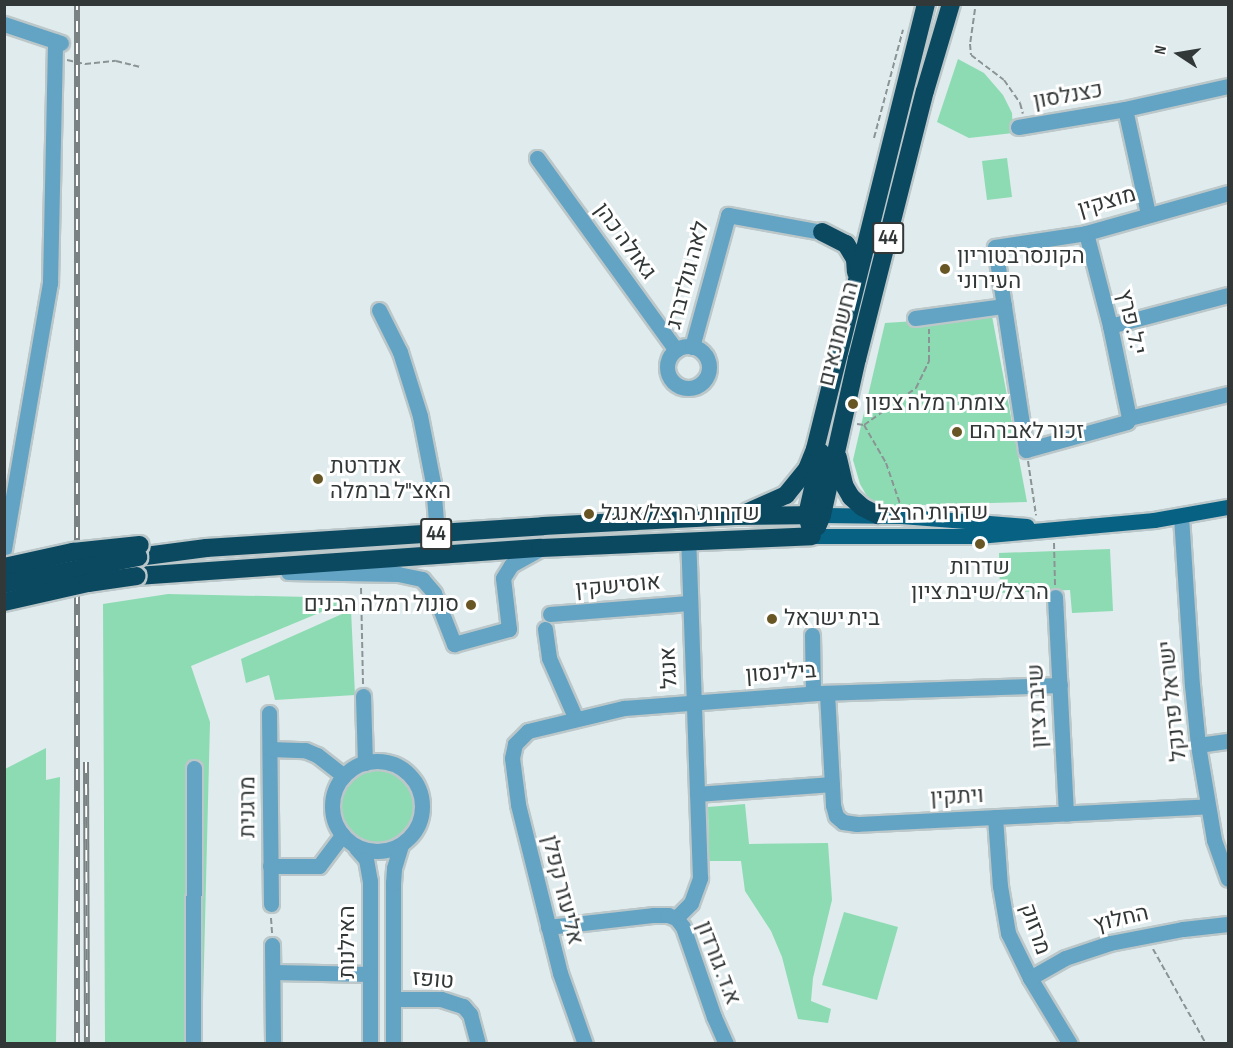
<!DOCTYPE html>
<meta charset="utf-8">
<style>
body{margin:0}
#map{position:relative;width:1233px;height:1048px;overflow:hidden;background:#dfebed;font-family:"Sofia Sans Condensed",Heebo,sans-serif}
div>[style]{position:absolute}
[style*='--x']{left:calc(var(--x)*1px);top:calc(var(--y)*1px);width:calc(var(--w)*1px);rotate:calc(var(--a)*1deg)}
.green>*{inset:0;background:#8ddbb2}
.round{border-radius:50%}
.path>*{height:2px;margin-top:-1px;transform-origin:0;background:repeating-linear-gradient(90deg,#8b9495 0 6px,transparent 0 9px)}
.roads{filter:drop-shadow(2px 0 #bcc7c9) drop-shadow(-2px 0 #bcc7c9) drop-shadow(0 2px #bcc7c9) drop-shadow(0 -2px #bcc7c9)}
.minor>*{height:15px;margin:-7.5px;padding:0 7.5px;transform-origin:7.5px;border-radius:7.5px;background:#63a3c3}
.minor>.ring{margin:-7.5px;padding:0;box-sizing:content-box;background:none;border:15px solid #63a3c3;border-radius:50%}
.major>*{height:15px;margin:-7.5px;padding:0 7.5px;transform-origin:7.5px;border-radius:7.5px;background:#076182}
.highway>*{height:18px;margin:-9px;padding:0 9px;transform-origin:9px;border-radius:9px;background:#0b4961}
.rail>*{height:6px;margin-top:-3px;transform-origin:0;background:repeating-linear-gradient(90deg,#fff 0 11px,#7a8283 0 22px);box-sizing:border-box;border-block:2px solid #7a8283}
.bridges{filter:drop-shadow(2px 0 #bcc7c9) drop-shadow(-2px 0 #bcc7c9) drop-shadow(0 2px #bcc7c9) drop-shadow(0 -2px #bcc7c9)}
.highway-bridge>*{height:18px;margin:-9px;padding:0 9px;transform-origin:9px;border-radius:9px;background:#0b4961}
.dots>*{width:16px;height:16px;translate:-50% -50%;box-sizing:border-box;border:3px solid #fff;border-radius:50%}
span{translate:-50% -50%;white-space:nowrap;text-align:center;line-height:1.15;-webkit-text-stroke:6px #fff;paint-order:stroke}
.shield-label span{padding:2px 4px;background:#fff;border:2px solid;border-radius:4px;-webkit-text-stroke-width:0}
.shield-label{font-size:21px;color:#323737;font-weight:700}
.street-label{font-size:22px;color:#323737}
.poi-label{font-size:22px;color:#323737}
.left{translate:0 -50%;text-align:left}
.right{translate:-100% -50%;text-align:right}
.frame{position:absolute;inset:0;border:6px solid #323737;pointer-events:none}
.north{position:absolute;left:1149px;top:24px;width:60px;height:60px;-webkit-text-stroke:4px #fff;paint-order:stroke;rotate:282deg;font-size:16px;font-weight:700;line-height:24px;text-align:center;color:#323737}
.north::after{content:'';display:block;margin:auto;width:21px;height:27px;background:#323737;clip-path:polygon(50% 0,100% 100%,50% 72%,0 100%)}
</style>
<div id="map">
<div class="green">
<i style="clip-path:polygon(958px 59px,984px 73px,1003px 95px,1012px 113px,1013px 133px,969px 138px,937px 122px)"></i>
<i style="clip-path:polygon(1007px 158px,1012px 197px,987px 200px,982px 161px)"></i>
<i style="clip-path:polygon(992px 316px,1027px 502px,884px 506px,868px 498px,860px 484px,853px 460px,885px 323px)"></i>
<i style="clip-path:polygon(1110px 549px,1113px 611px,1072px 613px,1070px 590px,1000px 593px,999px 553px)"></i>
<i style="clip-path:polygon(168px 594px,355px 598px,191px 666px,210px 722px,202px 1043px,105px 1043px,103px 604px)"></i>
<i style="clip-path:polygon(351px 610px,355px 695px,275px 700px,269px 675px,246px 683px,241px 659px)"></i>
<i style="clip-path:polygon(46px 748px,46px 780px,60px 777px,56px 1043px,5px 1043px,5px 769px)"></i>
<i class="round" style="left:337px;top:766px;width:80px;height:80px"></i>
<i style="clip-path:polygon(745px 804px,749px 844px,828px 843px,832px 900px,813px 978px,811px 1001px,831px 1009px,828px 1023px,798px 1019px,782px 957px,771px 931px,745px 891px,741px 861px,709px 861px,708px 807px)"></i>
<i style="clip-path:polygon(844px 912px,898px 927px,877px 1000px,822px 985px)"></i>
</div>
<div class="path">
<i style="--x:975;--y:9;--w:35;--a:98"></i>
<i style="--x:970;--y:44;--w:11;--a:85"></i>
<i style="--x:971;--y:55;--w:41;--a:37.1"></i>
<i style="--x:1004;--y:80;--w:28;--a:55"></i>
<i style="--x:1020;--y:103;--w:11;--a:75"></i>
<i style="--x:67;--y:60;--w:18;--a:13"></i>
<i style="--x:85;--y:64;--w:31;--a:-6"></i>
<i style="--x:116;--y:61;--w:25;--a:14"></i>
<i style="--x:874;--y:138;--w:112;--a:-75"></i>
<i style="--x:857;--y:424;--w:7;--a:8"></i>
<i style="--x:864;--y:425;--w:64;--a:-35.4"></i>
<i style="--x:916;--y:388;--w:30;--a:-64"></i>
<i style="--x:929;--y:361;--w:32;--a:-90"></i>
<i style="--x:864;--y:425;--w:44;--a:59.9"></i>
<i style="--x:886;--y:463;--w:43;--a:71.1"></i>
<i style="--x:1028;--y:461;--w:55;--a:81.6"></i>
<i style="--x:1054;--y:543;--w:42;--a:88.6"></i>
<i style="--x:361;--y:588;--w:96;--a:88.8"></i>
<i style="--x:382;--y:851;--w:7;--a:90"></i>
<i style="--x:271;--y:918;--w:15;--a:86"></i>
<i style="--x:1153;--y:949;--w:109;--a:60.8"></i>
</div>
<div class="roads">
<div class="minor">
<i style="--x:4;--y:24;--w:60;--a:18.4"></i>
<i style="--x:1125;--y:109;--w:107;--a:77.6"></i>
<i style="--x:1018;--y:127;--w:109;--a:-9.5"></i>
<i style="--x:1125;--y:109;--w:106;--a:-12.6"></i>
<i style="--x:537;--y:158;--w:237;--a:54.1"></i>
<i style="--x:1086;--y:233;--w:96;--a:75.5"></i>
<i style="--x:1110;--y:326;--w:94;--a:78.3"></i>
<i style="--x:1129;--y:418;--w:4;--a:117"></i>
<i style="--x:1127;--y:422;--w:105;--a:164.5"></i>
<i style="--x:1026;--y:450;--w:205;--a:-98.7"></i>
<i style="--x:995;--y:247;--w:92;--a:-8.7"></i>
<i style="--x:1086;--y:233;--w:148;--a:-15.7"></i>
<i style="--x:379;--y:310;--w:47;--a:63.4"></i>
<i style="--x:400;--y:352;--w:67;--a:72.6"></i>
<i style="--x:420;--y:416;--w:68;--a:79"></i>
<i style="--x:433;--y:483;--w:51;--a:85.5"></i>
<i style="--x:915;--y:318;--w:90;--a:-7.7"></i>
<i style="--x:1110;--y:326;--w:122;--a:-14.7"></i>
<i class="ring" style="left:667px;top:346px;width:27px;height:27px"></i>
<i style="--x:692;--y:347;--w:137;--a:-74.7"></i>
<i style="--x:728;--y:215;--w:96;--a:10.3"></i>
<i style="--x:1129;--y:418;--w:102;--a:-13.6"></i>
<i style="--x:1181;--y:516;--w:169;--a:86.3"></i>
<i style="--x:1192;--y:685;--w:60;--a:84.3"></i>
<i style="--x:1198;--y:745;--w:96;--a:80.4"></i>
<i style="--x:1214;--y:840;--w:41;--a:70.3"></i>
<i style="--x:4;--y:549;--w:270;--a:-80.2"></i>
<i style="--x:50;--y:283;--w:242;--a:-88.8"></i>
<i style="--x:288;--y:572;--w:110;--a:1"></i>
<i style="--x:398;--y:574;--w:25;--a:12"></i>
<i style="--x:422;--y:579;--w:18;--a:49"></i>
<i style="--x:434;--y:593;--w:55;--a:68.6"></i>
<i style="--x:454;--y:644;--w:57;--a:-15.3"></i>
<i style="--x:509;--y:629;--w:51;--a:-96.7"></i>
<i style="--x:503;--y:578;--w:15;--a:-58"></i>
<i style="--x:511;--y:565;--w:31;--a:-29"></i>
<i style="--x:1055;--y:597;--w:217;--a:87.1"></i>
<i style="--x:550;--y:614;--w:139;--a:-4.5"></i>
<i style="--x:545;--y:629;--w:29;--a:82"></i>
<i style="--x:549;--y:658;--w:64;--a:66.2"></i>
<i style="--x:812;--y:635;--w:58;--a:89"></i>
<i style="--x:827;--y:693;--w:112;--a:86.9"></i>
<i style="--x:833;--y:805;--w:11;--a:75"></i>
<i style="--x:836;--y:816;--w:9;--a:41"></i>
<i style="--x:843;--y:822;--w:14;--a:8"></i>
<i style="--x:857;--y:824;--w:350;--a:-2.9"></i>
<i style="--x:363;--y:696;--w:67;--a:88.3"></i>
<i style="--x:269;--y:713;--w:191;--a:89.4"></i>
<i style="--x:1198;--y:745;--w:30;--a:-8"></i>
<i style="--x:270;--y:749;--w:35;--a:2"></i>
<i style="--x:305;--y:750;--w:13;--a:23"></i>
<i style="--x:317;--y:755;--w:34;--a:38"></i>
<i class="ring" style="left:332px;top:761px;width:75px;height:75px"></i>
<i style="--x:697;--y:794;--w:135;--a:-4.2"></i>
<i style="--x:995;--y:817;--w:69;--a:85.9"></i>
<i style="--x:1000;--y:886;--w:48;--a:80.3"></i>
<i style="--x:1008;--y:933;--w:50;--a:63.9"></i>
<i style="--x:1030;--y:978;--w:77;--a:58.8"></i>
<i style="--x:356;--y:848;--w:15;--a:48"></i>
<i style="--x:366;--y:859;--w:22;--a:80"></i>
<i style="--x:370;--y:881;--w:163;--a:90"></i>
<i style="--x:270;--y:866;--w:49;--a:0"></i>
<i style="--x:319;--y:866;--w:39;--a:-53"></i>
<i style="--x:676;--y:918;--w:21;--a:-45"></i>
<i style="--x:691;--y:903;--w:27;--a:-70"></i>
<i style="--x:700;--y:878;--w:338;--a:-92"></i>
<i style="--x:548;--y:927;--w:107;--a:-6.5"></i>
<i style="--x:654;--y:915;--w:14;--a:0"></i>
<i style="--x:668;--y:915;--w:9;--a:21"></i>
<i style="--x:676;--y:918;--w:11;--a:52"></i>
<i style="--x:683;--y:927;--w:95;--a:71"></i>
<i style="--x:714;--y:1017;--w:30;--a:66"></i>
<i style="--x:272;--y:945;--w:99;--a:89.4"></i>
<i style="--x:273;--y:972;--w:97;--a:1.2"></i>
<i style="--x:1030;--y:978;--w:40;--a:-29.7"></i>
<i style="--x:1065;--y:958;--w:47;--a:-18.4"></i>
<i style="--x:1110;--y:943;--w:74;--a:-10.9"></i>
<i style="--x:1183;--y:929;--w:45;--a:-6.3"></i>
<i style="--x:393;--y:999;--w:48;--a:0"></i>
<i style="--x:441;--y:999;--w:23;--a:18"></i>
<i style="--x:463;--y:1006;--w:11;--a:49"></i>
<i style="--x:470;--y:1014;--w:31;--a:75"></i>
<i style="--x:193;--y:1044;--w:276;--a:-89.8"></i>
<i style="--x:393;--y:1044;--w:161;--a:-90"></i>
<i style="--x:393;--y:883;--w:15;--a:-86"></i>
<i style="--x:394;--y:868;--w:24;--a:-73"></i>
<i style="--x:585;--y:1044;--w:75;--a:-109.4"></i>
<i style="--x:560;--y:973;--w:174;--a:-104"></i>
<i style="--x:518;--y:804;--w:46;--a:-97.4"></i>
<i style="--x:512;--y:758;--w:14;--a:-78"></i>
<i style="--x:515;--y:744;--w:18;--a:-45"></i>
<i style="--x:528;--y:731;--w:99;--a:-13.5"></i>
<i style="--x:624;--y:708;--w:197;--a:-4.4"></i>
<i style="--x:820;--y:693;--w:240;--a:-1.9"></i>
</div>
<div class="major">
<i style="--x:822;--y:515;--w:79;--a:0.7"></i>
<i style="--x:901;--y:516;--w:126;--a:4.5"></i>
<i style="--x:812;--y:536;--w:166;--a:0"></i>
<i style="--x:978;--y:536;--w:177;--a:-5.2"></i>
<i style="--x:1154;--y:520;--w:75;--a:-10"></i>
</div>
<div class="highway">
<i style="--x:822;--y:232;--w:27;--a:27"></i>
<i style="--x:846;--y:244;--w:17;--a:59"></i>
<i style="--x:855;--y:259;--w:13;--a:86"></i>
<i style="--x:838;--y:458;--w:28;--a:77"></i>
<i style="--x:844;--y:485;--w:14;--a:60"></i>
<i style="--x:851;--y:497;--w:15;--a:42"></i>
<i style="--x:862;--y:507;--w:18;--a:27"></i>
<i style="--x:748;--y:512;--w:42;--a:-24.1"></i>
<i style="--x:786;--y:495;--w:33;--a:-51"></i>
<i style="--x:807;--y:469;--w:22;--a:-68"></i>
<i style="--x:815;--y:449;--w:459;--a:-76"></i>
<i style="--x:810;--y:526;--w:11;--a:-105"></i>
<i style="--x:807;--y:515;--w:64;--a:-77.3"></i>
<i style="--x:817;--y:527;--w:13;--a:-67"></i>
<i style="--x:822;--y:515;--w:160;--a:-77.4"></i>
<i style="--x:857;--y:359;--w:276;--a:-75.8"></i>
<i style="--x:925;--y:91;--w:91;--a:-73.4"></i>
<i style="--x:138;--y:557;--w:69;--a:-7.5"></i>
<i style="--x:206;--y:548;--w:338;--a:-3.7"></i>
<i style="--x:543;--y:526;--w:192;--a:-3"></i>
<i style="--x:735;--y:516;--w:87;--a:-0.7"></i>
<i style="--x:137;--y:576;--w:405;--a:-4"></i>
<i style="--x:541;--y:548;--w:271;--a:-2.5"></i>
</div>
</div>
<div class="rail">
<i style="--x:86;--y:762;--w:282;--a:89.8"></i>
<i style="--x:77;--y:1044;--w:1040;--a:-90"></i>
</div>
<div class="bridges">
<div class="highway-bridge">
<i style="--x:4;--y:567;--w:71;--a:-12.3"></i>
<i style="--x:73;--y:552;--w:67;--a:-6"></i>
<i style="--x:4;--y:584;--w:137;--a:-11.4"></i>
<i style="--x:4;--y:602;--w:86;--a:-12.7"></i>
<i style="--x:88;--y:583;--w:49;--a:-8.1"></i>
</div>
</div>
<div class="dots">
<i style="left:945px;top:269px;background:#695625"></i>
<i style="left:853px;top:404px;background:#695625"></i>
<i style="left:957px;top:432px;background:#695625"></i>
<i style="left:318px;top:479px;background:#695625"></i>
<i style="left:589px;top:514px;background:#695625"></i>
<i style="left:980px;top:544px;background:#695625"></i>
<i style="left:471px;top:605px;background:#695625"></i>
<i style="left:772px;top:619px;background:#695625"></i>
</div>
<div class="shield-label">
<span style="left:888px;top:238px">44</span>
<span style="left:436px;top:534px">44</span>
</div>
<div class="street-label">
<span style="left:1068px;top:96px;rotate:-10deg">כצנלסון</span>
<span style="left:1107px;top:202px;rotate:-16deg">מוצקין</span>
<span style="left:625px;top:241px;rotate:54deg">גאולה כהן</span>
<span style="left:688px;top:275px;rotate:-75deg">לאה גולדברג</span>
<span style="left:1131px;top:322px;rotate:77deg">י.ל. פרץ</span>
<span style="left:839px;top:334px;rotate:-76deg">החשמונאים</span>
<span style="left:933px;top:513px;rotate:-1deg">שדרות הרצל</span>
<span style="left:618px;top:586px;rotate:-5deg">אוסישקין</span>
<span style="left:669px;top:668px;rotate:-93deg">אנגל</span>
<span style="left:781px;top:673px;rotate:-4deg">בילינסון</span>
<span style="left:1173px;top:701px;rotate:-96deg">ישראל פרנקל</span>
<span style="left:1038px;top:706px;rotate:-93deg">שיבת ציון</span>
<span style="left:957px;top:797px;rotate:-3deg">ויתקין</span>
<span style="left:248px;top:807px;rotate:-90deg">מרגנית</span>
<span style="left:562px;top:890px;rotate:76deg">אליעזר קפלן</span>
<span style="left:1121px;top:919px;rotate:-13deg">החלוץ</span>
<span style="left:1035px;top:929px;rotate:71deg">מרזוק</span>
<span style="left:348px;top:942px;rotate:-90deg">האילנות</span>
<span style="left:718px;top:963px;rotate:69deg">א.ד. גורדון</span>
<span style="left:433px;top:980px;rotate:5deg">טופז</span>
</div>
<div class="poi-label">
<span class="left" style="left:957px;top:269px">הקונסרבטוריון<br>העירוני</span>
<span class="left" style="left:865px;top:404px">צומת רמלה צפון</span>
<span class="left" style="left:969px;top:432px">זכור לאברהם</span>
<span class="left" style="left:330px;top:479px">אנדרטת<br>האצ"ל ברמלה</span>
<span class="left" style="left:601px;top:514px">שדרות הרצל/אנגל</span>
<span style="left:980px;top:580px">שדרות<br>הרצל/שיבת ציון</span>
<span class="right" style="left:459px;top:605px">סונול רמלה הבנים</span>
<span class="left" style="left:784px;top:619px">בית ישראל</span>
</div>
<div class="frame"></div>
<div class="north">N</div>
</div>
